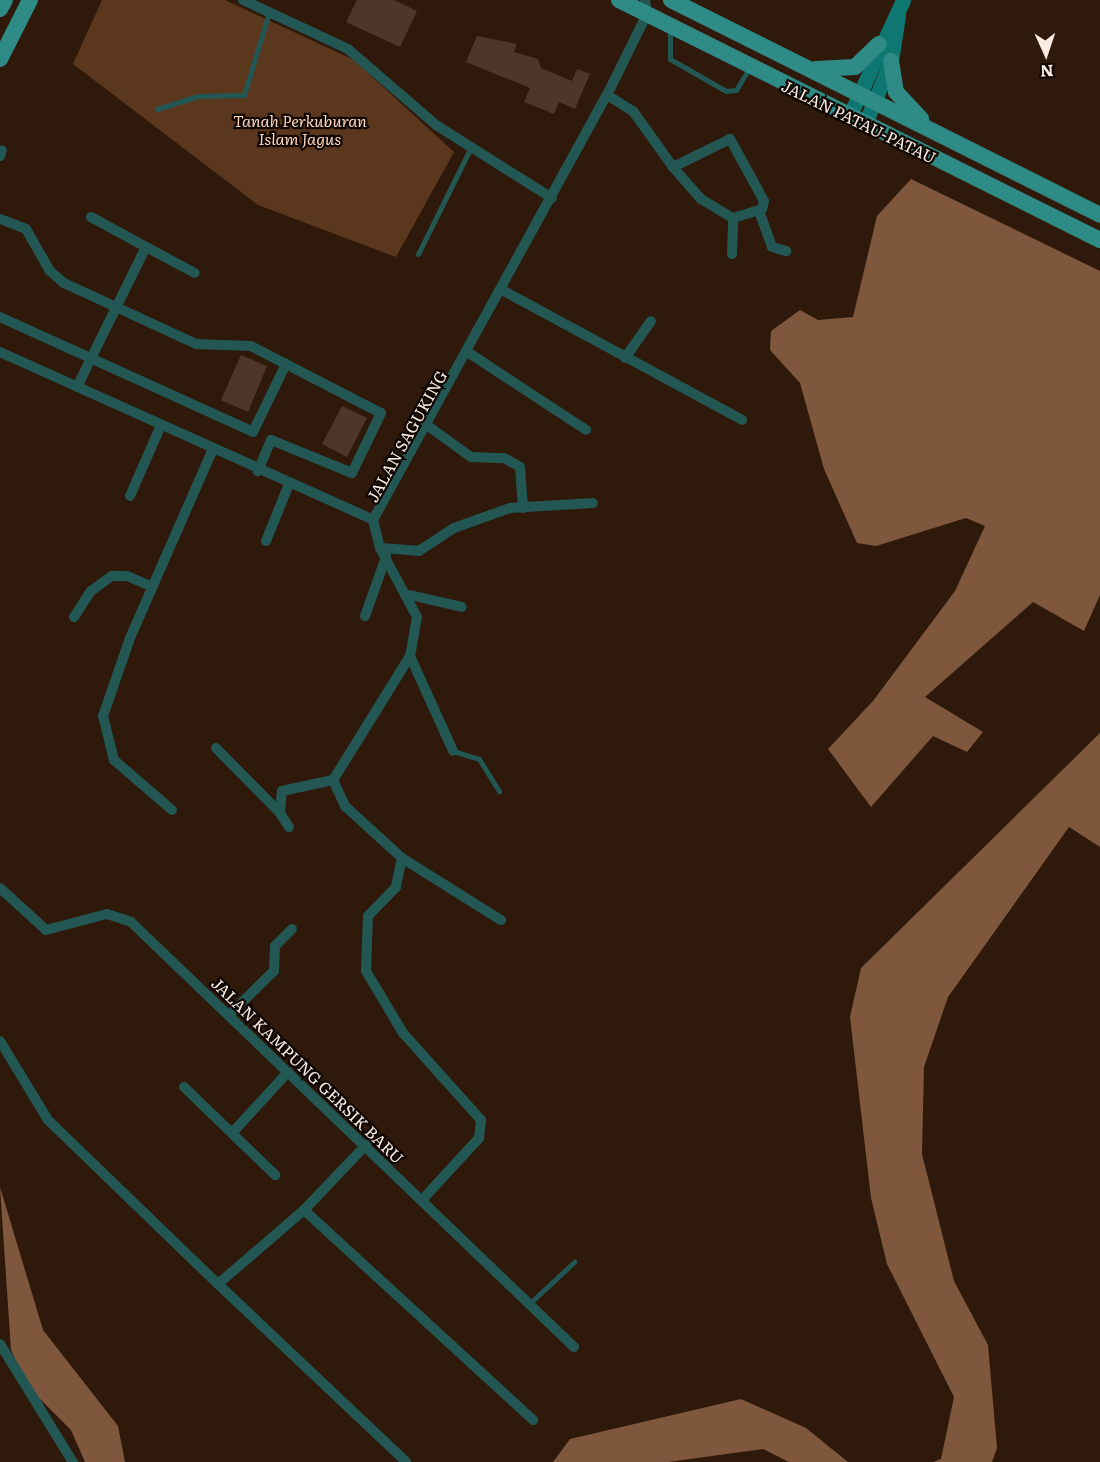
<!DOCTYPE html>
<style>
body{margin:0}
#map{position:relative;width:1100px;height:1462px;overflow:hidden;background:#2e190b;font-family:Literata,serif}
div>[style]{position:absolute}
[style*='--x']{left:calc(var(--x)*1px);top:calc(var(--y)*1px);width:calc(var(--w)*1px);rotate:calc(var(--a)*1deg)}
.green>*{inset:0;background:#5b371d}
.water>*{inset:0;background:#7f573c}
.building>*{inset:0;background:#4e3728}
.service>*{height:5px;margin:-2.5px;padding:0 2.5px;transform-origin:2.5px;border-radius:2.5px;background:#225754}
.minor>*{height:10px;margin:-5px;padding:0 5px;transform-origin:5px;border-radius:5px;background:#225754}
.secondary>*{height:15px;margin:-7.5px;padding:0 7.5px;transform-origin:7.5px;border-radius:7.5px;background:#0e7772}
.primary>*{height:16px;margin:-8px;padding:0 8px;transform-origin:8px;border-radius:8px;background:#2f8b86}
span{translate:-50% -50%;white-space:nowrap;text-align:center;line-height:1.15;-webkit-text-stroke:4.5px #0f0703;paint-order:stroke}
.park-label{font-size:16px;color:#fdd4ba;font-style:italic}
.street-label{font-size:16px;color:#fbece3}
.north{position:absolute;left:1016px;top:24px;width:60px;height:60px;-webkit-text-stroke:4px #0f0703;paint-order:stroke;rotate:177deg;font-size:16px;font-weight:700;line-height:24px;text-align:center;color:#fbece3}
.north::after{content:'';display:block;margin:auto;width:21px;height:27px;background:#fbece3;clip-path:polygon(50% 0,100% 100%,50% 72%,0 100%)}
</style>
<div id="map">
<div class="green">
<i style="clip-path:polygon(102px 0,225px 0,354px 60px,454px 152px,396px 257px,258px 205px,73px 64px)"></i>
</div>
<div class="water">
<i style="clip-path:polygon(911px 179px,1100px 271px,1100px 595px,1084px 631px,1033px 602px,925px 697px,983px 732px,967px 752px,933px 736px,871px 807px,828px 749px,873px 701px,955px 591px,985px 526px,966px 518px,876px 546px,857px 543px,824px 469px,800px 383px,770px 350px,771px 331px,800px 310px,818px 320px,853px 317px,877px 216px)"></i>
<i style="clip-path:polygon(1100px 733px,1100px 847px,1069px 827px,948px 997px,924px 1067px,922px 1154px,954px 1281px,988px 1345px,997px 1448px,992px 1462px,933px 1462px,941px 1459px,954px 1397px,887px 1264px,871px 1198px,850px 1017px,861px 968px)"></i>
<i style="clip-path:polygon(0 1187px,43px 1330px,118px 1426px,125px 1462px,85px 1462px,71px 1430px,28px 1387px,11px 1350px)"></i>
<i style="clip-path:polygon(741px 1399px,806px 1428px,848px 1462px,789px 1462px,763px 1449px,668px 1462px,553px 1462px,570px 1439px)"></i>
</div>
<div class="building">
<i style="clip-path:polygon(357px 0,394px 0,417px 11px,400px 47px,346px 22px)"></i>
<i style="clip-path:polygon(477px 36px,517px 44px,514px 52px,538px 59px,541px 68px,572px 81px,577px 69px,590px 74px,575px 109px,559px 102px,554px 114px,524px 102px,530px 88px,466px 62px)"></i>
<i style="clip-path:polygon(241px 355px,267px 366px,248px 412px,221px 400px)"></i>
<i style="clip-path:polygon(342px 406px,367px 418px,347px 457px,322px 444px)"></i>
</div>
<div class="service">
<i style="--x:670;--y:29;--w:30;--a:90"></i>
<i style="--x:670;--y:59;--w:64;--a:29.7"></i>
<i style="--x:726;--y:91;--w:10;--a:-6"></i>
<i style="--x:736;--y:90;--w:26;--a:-59"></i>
<i style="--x:157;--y:109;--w:43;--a:-17.6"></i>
<i style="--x:198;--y:96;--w:46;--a:-1.2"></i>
<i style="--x:244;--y:95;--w:87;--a:-73.2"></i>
<i style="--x:418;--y:254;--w:119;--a:-63.6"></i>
<i style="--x:453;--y:751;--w:27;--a:17"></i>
<i style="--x:479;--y:759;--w:38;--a:58"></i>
<i style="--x:529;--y:1304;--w:62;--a:-43"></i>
</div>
<div class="minor">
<i style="--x:243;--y:0;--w:116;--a:25"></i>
<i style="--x:348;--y:49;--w:116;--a:40.8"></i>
<i style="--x:436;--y:125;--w:137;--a:32.2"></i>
<i style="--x:607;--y:95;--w:31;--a:32"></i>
<i style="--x:633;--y:111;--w:69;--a:54.5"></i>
<i style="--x:673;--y:167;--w:43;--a:48.8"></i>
<i style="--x:701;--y:199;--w:37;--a:31"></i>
<i style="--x:733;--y:218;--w:30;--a:-17"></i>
<i style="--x:762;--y:209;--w:8;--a:-76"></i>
<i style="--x:764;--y:201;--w:71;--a:-118.7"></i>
<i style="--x:730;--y:139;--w:64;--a:153.8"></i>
<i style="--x:0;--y:156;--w:6;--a:-72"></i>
<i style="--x:759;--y:211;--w:38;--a:70"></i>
<i style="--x:772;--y:247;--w:15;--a:16"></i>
<i style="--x:91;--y:217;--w:63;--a:28.6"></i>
<i style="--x:0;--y:219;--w:28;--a:21"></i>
<i style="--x:26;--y:229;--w:48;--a:60.3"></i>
<i style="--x:50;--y:271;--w:18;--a:41"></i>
<i style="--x:64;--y:283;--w:145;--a:24.8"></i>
<i style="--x:196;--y:344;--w:55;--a:2.1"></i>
<i style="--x:251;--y:346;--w:146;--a:27.3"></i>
<i style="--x:381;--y:413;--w:67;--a:115.8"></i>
<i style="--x:352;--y:473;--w:87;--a:-157.8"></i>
<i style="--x:271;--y:440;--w:34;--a:113"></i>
<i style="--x:732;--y:254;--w:36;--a:-88"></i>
<i style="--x:502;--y:290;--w:273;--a:28.4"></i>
<i style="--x:0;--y:317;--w:278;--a:24.4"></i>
<i style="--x:253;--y:432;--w:76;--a:-64.1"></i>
<i style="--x:0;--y:352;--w:409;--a:24.2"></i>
<i style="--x:469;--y:353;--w:140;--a:33.3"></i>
<i style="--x:625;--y:358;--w:45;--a:-54.9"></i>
<i style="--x:77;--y:387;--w:156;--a:-63.8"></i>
<i style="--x:146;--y:247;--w:55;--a:28"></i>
<i style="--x:428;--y:426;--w:53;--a:35.8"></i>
<i style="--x:471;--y:457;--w:33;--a:2"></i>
<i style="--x:504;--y:458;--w:18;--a:29"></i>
<i style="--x:520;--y:467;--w:41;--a:85.8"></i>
<i style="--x:130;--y:496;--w:77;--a:-66.4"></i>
<i style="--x:373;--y:520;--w:29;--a:76"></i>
<i style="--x:380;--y:548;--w:78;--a:61.8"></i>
<i style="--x:417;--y:617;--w:40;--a:100"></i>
<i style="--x:410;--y:656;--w:146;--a:121.8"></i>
<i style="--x:333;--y:780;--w:29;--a:65"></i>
<i style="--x:345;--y:806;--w:77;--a:42.4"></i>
<i style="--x:402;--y:858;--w:30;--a:102"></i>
<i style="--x:396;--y:887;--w:40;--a:134"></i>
<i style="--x:368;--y:916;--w:55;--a:92.1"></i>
<i style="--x:366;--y:971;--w:72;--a:59.2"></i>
<i style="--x:403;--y:1033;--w:117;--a:48.1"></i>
<i style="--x:481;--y:1120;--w:18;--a:96"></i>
<i style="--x:479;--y:1138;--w:84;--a:132.6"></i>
<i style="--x:373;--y:520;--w:485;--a:-61.2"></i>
<i style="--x:607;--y:95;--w:90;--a:-63.7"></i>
<i style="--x:647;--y:14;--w:14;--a:-98"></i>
<i style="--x:266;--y:541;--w:61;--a:-68"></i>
<i style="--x:380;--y:548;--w:39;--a:4"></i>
<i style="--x:419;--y:551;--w:42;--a:-33.3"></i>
<i style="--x:454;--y:528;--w:59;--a:-19.7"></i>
<i style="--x:510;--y:508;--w:83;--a:-3.4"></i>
<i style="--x:410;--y:595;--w:53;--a:13"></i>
<i style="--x:365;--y:616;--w:63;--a:-70.4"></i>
<i style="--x:74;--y:617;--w:31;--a:-57"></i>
<i style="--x:91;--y:591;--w:26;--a:-36"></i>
<i style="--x:112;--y:576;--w:15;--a:0"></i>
<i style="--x:127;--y:576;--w:28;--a:23"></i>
<i style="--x:410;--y:656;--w:104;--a:65.6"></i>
<i style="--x:216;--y:748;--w:91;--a:45.4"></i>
<i style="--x:172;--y:810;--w:77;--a:-139.2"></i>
<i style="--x:114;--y:760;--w:45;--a:-104"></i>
<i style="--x:103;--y:716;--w:83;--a:-70.9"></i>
<i style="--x:130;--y:638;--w:206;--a:-66.3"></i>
<i style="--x:289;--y:827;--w:17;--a:-123"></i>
<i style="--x:280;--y:813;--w:22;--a:-85"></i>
<i style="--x:282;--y:791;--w:52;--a:-12.2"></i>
<i style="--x:402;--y:858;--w:117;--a:32.1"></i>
<i style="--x:0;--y:888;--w:62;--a:42.4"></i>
<i style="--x:46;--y:930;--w:63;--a:-14.7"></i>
<i style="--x:107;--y:914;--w:25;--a:18"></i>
<i style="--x:131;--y:922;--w:614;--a:43.81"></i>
<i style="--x:229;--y:1015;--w:63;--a:-44.4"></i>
<i style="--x:274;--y:971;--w:25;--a:-88"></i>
<i style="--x:275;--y:946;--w:24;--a:-45"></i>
<i style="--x:0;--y:1041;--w:92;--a:58.7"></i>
<i style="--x:48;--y:1120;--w:236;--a:44"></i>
<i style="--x:218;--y:1284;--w:113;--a:-40.7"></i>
<i style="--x:304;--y:1210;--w:90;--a:-46.4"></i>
<i style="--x:184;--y:1087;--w:127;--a:44"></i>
<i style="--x:232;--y:1133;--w:83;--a:-47.4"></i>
<i style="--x:304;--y:1210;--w:311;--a:42.5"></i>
<i style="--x:218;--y:1284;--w:259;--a:43.4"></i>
<i style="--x:0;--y:1344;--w:139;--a:58.3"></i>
</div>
<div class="secondary">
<i style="--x:849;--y:117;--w:129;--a:-65.2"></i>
<i style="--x:865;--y:124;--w:68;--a:-67.6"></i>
<i style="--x:891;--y:61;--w:47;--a:-81.3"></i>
</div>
<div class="primary">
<i style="--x:619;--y:0;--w:538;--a:26.52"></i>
<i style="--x:671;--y:0;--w:480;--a:26.6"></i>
<i style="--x:0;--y:9;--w:10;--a:-61"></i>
<i style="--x:0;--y:59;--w:66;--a:-63"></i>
<i style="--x:891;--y:61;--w:31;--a:81"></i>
<i style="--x:896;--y:92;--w:37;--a:47"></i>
<i style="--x:816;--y:69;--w:39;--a:-3"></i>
<i style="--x:855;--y:67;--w:33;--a:-44"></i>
</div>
<div class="park-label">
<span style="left:300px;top:129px">Tanah Perkuburan<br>Islam Jagus</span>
</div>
<div class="street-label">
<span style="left:859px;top:121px;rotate:26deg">JALAN PATAU-PATAU</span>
<span style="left:406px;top:436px;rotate:-61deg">JALAN SAGUKING</span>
<span style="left:308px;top:1070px;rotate:44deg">JALAN KAMPUNG GERSIK BARU</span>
</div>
<div class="north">N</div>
</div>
